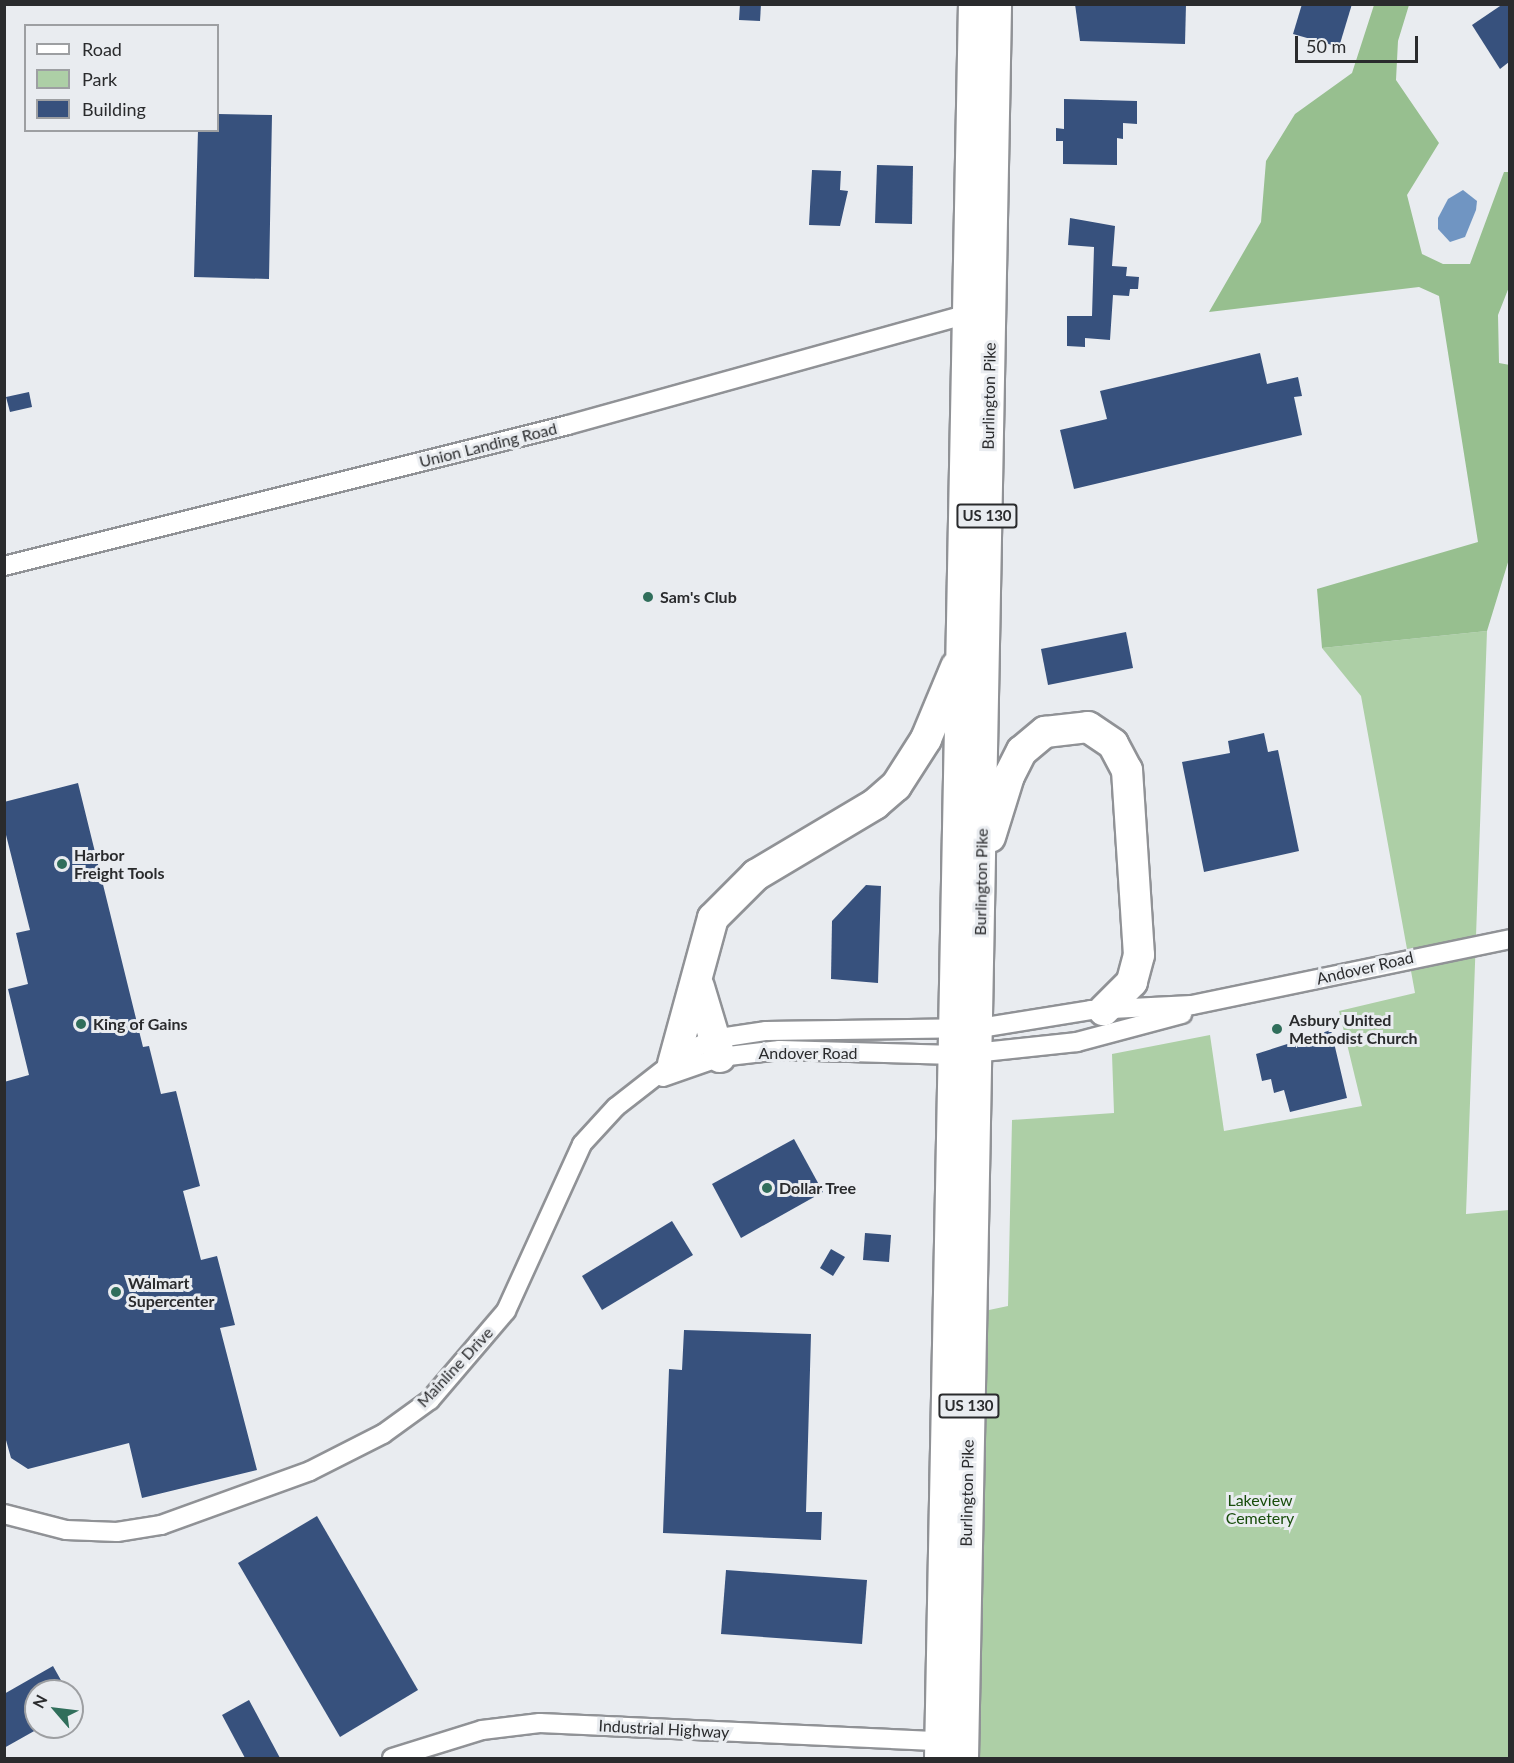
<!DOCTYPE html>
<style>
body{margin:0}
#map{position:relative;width:1514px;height:1763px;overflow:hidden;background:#e9ecf0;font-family:Lato,sans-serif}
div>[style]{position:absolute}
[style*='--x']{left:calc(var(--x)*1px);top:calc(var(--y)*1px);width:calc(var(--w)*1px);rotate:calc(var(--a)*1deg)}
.green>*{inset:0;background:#adcfa6}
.forest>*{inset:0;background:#97bf8f}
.water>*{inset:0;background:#7095c2}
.building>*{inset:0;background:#37517d}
.roads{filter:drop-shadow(2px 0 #909296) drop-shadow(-2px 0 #909296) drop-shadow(0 2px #909296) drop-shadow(0 -2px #909296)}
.minor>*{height:18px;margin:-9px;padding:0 9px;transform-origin:9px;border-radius:9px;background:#fff}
.trunk>*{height:30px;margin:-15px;padding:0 15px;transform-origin:15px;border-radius:15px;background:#fff}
.dots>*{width:16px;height:16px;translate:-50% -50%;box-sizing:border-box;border:3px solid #e9ecf0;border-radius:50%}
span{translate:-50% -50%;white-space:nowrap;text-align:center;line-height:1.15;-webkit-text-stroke:6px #e9ecf0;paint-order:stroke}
.shield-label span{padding:2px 4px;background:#e9ecf0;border:2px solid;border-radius:4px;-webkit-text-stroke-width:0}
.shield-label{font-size:15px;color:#2a2b2d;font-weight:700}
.street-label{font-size:16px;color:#2a2b2d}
.poi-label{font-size:16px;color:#2a2b2d;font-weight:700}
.left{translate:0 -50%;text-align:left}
.park-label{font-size:16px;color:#184d0b}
.frame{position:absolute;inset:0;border:6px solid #2a2b2d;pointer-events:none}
.legend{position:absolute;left:24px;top:24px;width:195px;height:108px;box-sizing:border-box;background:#e9ecf0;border:2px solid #9d9fa2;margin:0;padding:8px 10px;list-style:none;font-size:18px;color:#2a2b2d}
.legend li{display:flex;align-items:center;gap:12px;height:30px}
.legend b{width:30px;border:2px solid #9d9fa2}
.north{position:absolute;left:24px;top:1679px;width:60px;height:60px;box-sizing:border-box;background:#e9ecf0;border:2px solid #9d9fa2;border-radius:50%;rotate:298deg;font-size:16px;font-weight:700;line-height:24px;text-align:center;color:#2a2b2d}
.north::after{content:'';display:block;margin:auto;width:21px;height:27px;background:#306e5b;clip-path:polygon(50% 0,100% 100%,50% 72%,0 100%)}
.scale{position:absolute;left:1295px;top:36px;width:123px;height:27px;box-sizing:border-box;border:3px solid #2a2b2d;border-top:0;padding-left:8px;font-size:18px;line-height:21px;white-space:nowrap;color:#2a2b2d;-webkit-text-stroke:4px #e9ecf0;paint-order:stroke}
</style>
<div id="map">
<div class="green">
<i style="clip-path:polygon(1487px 631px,1466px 1214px,1509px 1210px,1509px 1758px,963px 1758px,970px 1314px,1008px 1306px,1012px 1120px,1114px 1113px,1112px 1054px,1210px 1035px,1224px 1131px,1362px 1106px,1339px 1011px,1415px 993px,1361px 696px,1322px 648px)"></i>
</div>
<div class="forest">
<i style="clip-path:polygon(1374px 5px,1409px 5px,1398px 41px,1396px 80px,1439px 143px,1407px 195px,1422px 254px,1443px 264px,1470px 264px,1504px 172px,1509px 172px,1509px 287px,1498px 315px,1499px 363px,1510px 365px,1509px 559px,1487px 631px,1322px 648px,1317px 589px,1478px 542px,1439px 296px,1419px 287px,1209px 312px,1261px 222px,1266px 161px,1295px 114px,1352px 73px)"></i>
</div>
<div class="water">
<i style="clip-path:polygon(1463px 190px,1477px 201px,1476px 210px,1465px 237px,1450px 242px,1438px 229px,1438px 218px,1448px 199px)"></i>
</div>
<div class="building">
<i style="clip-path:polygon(740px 4px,761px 4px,760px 21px,739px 20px)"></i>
<i style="clip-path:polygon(1075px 4px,1186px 4px,1185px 44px,1080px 41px)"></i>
<i style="clip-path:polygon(1302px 4px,1352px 4px,1339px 47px,1293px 34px)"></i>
<i style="clip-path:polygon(1503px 4px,1509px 4px,1509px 62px,1500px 69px,1472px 25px)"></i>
<i style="clip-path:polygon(1064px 99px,1137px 101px,1137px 124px,1123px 123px,1123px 139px,1117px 138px,1117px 165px,1063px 164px,1063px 141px,1056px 141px,1056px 128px,1064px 129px)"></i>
<i style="clip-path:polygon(218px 114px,272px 115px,269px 279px,194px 277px,198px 130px,218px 130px)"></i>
<i style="clip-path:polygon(877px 165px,913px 166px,912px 224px,875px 223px)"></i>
<i style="clip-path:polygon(812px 170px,841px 171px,840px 190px,848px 191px,840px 226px,809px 225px)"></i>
<i style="clip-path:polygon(1070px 218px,1115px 226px,1112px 266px,1127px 267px,1126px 276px,1139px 277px,1138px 289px,1130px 289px,1129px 296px,1113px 295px,1110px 340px,1085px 338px,1085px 347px,1067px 346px,1067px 316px,1092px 316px,1094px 247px,1068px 245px)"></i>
<i style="clip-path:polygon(1260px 353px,1267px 384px,1298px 377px,1302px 396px,1294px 397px,1302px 435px,1074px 489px,1060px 430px,1107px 419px,1100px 391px)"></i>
<i style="clip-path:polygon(29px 392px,32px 407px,10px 412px,6px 397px)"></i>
<i style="clip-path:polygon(1126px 632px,1133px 668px,1048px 685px,1041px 649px)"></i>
<i style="clip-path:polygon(1264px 733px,1268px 752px,1278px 750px,1299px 851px,1204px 872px,1182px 762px,1230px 753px,1228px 741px)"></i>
<i style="clip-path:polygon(78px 783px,143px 1047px,149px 1046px,161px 1094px,176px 1091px,200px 1186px,183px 1191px,201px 1260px,217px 1256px,235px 1325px,220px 1328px,257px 1470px,142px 1498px,129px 1443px,28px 1469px,11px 1458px,4px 1433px,4px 1082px,29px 1075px,8px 989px,28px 984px,16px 933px,30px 930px,4px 827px,4px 802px)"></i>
<i style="clip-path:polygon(866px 885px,881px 886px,878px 983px,831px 979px,832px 921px)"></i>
<i style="clip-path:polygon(1331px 1030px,1347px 1098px,1290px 1112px,1284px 1090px,1274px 1093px,1271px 1079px,1262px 1081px,1256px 1054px)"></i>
<i style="clip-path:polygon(794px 1139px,823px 1192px,741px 1238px,712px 1184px)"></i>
<i style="clip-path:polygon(672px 1221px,693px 1255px,602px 1310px,582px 1276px)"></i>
<i style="clip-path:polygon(865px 1233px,891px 1235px,889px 1262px,863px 1260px)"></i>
<i style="clip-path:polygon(831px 1249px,845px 1257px,833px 1276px,820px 1268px)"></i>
<i style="clip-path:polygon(684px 1330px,811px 1334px,806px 1512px,822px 1512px,821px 1540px,663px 1533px,669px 1369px,682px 1370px)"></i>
<i style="clip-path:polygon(317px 1516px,418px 1690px,340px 1737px,238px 1563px)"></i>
<i style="clip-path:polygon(726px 1570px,867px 1580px,862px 1644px,721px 1634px)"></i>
<i style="clip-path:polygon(53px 1666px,67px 1691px,36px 1691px,36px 1730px,4px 1748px,4px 1694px)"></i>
<i style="clip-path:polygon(249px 1700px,280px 1758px,245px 1758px,222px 1715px)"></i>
</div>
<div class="roads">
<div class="minor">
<i style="--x:4;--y:566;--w:581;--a:-14.04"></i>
<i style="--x:568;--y:425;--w:416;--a:-15.5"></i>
<i style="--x:663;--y:1077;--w:60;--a:-19.3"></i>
<i style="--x:720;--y:1057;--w:60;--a:-6.7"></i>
<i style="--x:780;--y:1050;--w:175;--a:1.6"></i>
<i style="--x:955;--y:1055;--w:123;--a:-6.1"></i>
<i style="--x:1077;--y:1042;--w:109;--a:-14.9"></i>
<i style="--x:4;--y:1514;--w:64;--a:14.5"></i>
<i style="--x:66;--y:1530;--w:51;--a:2.2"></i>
<i style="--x:117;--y:1532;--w:45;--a:-9"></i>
<i style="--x:161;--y:1525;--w:158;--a:-19.9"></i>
<i style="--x:310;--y:1471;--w:82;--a:-26.9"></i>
<i style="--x:383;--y:1434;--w:58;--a:-35.9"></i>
<i style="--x:430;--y:1400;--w:117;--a:-49.5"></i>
<i style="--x:506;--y:1311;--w:183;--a:-65.5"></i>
<i style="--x:582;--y:1144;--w:50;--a:-47.4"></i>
<i style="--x:616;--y:1107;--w:88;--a:-38"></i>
<i style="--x:685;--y:1053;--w:31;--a:-27"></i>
<i style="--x:713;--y:1039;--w:54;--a:-8.6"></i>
<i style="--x:766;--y:1031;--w:214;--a:-0.8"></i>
<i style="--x:980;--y:1028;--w:112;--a:-9.2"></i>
<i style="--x:1091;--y:1010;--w:101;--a:-2.8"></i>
<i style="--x:1192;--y:1005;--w:325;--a:-11.7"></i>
<i style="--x:392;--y:1758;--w:94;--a:-17.3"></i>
<i style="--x:482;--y:1730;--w:58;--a:-6.9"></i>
<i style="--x:540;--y:1723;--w:400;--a:2.6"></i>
</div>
<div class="trunk">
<i style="--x:990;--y:837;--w:64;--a:-72.7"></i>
<i style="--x:1009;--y:776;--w:28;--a:-63"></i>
<i style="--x:1022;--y:751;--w:30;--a:-40"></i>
<i style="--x:1045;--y:732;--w:43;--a:-6.6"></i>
<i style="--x:1088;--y:727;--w:30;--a:34"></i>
<i style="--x:1113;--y:744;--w:30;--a:62"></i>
<i style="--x:1127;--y:770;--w:185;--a:86.3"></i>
<i style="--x:1139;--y:955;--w:28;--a:105"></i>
<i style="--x:1132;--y:982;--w:40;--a:135"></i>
<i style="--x:699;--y:987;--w:73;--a:73.3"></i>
<i style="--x:673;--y:1064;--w:151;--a:-74.7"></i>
<i style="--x:713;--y:918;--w:61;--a:-45"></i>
<i style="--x:756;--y:875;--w:139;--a:-30.8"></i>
<i style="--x:875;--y:804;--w:28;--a:-41"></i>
<i style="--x:896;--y:786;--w:56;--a:-57.4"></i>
<i style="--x:926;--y:739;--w:78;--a:-67.4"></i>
<i style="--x:940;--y:1758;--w:1754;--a:-88.89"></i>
<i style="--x:963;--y:1758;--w:1754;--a:-88.92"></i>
</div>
</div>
<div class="dots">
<i style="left:648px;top:597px;background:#306e5b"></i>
<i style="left:62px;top:864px;background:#306e5b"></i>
<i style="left:81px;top:1024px;background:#306e5b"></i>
<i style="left:1277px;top:1029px;background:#306e5b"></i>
<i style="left:767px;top:1188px;background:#306e5b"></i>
<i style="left:116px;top:1292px;background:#306e5b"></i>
</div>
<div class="shield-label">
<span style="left:987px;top:516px">US 130</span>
<span style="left:969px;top:1406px">US 130</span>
</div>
<div class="street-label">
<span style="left:989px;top:396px;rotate:-89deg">Burlington Pike</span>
<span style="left:488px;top:445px;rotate:-14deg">Union Landing Road</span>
<span style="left:981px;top:882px;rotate:-89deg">Burlington Pike</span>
<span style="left:1365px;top:968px;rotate:-13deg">Andover Road</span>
<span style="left:808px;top:1053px">Andover Road</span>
<span style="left:455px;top:1367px;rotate:-47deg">Mainline Drive</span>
<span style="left:967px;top:1493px;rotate:-89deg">Burlington Pike</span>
<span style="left:664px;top:1729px;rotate:3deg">Industrial Highway</span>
</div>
<div class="poi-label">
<span class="left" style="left:660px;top:597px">Sam's Club</span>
<span class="left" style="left:74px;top:864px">Harbor<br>Freight Tools</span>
<span class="left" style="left:1289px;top:1029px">Asbury United<br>Methodist Church</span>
<span class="left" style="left:93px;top:1024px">King of Gains</span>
<span class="left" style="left:779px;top:1188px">Dollar Tree</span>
<span class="left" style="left:128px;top:1292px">Walmart<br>Supercenter</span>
</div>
<div class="park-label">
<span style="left:1260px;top:1509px">Lakeview<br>Cemetery</span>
</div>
<div class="frame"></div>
<ul class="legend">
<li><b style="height:8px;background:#fff"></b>Road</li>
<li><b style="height:16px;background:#adcfa6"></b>Park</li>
<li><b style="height:16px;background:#37517d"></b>Building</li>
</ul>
<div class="north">N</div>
<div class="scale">50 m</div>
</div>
